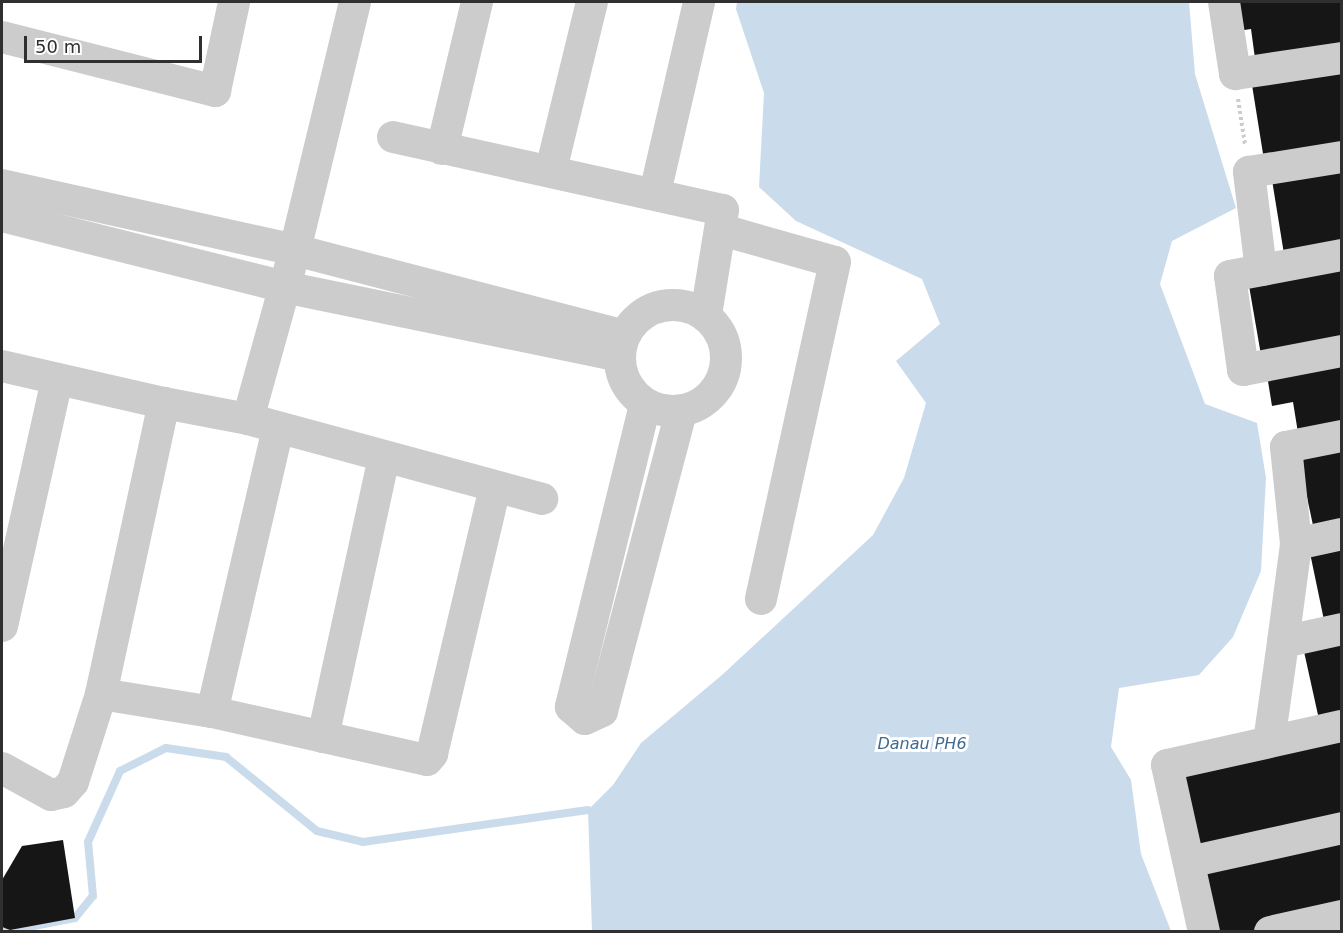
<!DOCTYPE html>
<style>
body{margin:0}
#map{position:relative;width:1343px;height:933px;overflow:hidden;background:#fff;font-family:"DejaVu Sans",sans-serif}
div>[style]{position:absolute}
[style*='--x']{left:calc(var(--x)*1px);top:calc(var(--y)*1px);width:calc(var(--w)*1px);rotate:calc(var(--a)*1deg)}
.water>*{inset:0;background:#cadbeb}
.stream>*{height:8px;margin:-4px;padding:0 4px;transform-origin:4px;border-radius:4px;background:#cadbeb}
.building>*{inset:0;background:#161616}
.path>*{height:4px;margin-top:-2px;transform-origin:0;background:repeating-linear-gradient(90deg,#ccc 0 3px,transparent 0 6px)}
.minor>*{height:32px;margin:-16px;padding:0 16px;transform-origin:16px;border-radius:16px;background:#ccc}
.minor>.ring{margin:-16px;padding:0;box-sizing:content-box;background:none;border:32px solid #ccc;border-radius:50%}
span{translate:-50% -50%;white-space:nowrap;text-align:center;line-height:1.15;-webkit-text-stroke:6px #fff;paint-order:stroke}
.water-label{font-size:16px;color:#3f698f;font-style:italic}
.frame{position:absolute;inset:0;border:3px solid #2f2f2f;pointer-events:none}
.scale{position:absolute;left:24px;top:36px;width:178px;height:27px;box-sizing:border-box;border:3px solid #2f2f2f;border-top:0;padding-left:8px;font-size:18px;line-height:21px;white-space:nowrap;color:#2f2f2f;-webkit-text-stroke:4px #fff;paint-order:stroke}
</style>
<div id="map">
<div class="water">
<i style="clip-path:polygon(737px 2px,1189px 2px,1195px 74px,1236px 208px,1172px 241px,1160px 284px,1205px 404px,1257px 423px,1266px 478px,1261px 571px,1233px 637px,1199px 675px,1119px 688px,1111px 747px,1131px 780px,1141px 854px,1171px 931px,592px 931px,588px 810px,613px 785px,641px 743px,722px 675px,873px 535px,904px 478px,926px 403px,896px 361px,940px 324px,922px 279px,796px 221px,759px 187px,764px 93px,736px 9px)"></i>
</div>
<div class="stream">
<i style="--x:4;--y:932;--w:72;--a:-11.2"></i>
<i style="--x:75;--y:918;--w:28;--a:-51"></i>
<i style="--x:93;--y:896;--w:54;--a:-95.3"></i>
<i style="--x:88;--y:842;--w:78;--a:-65.7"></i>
<i style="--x:120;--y:771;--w:51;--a:-26.6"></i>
<i style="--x:166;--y:748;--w:61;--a:8.5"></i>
<i style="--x:226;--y:757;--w:117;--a:39.1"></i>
<i style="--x:317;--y:831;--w:47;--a:13.4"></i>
<i style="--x:363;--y:842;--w:227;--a:-8.1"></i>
</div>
<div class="building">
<i style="clip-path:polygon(1233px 2px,1342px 2px,1342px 52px,1256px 66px,1251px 29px,1238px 31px)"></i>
<i style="clip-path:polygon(1341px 71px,1342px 148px,1264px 160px,1252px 85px)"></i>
<i style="clip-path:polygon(1342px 168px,1342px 244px,1284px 254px,1272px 180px)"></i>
<i style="clip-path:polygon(1342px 263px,1342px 340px,1261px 355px,1248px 280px)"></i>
<i style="clip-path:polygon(1342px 355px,1342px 431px,1299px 439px,1293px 402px,1272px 406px,1266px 369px)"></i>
<i style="clip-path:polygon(1342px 446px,1342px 524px,1314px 530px,1298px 455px)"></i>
<i style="clip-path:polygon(1342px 546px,1342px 622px,1325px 625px,1310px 553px)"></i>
<i style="clip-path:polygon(1342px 639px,1342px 719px,1320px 724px,1303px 647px)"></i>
<i style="clip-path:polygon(1342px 738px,1342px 817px,1198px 848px,1182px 773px)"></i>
<i style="clip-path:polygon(1342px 833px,1342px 911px,1248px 932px,1217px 932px,1202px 863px)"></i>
<i style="clip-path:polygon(63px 840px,75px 918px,10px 930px,2px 927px,2px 880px,22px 846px)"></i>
</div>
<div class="path">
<i style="--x:1238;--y:99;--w:47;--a:81.3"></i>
</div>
<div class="minor">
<i style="--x:1224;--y:2;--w:73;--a:81.3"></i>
<i style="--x:1235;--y:74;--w:108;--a:-8.5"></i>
<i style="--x:2;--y:37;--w:220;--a:14.2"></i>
<i style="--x:215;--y:91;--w:91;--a:-77.9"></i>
<i style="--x:393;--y:137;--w:338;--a:12.5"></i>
<i style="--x:723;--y:210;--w:106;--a:99.2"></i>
<i style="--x:442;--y:149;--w:151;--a:-76.6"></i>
<i style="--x:551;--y:170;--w:173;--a:-76.3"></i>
<i style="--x:2;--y:185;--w:300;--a:12.5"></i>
<i style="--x:295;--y:250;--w:340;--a:14.6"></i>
<i style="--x:655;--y:193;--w:196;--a:-77"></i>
<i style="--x:2;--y:216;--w:291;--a:14.1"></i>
<i style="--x:284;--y:287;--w:342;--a:11.6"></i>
<i style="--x:722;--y:230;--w:117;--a:15.8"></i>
<i style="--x:835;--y:262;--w:345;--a:102.4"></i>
<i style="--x:1342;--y:255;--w:114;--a:169.4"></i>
<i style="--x:1230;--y:276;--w:95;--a:82.1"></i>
<i style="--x:1243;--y:370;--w:101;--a:-10.9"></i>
<i style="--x:1261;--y:270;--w:99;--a:-97"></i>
<i style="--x:1249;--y:172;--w:94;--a:-9.2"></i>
<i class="ring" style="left:620px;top:305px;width:74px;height:74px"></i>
<i style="--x:2;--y:366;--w:166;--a:12.9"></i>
<i style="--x:645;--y:405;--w:311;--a:103.8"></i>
<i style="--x:571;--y:707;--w:18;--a:41"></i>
<i style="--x:585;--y:719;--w:19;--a:-25"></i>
<i style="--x:602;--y:711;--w:309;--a:-75.2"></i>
<i style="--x:248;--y:419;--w:175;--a:-74.5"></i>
<i style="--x:295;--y:250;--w:255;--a:-76.4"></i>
<i style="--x:1342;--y:436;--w:57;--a:168.9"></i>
<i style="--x:1286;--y:447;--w:98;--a:84.1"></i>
<i style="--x:1296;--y:544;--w:47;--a:-12.3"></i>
<i style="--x:2;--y:626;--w:253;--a:-77.4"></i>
<i style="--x:1283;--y:642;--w:99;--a:-82.4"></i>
<i style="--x:101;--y:694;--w:112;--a:9.2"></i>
<i style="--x:212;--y:712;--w:220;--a:12.6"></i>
<i style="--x:427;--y:760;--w:8;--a:-50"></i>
<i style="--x:432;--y:754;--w:274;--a:-76.7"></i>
<i style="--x:212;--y:712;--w:292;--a:-76.9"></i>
<i style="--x:323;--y:737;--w:286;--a:-77.7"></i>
<i style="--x:1269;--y:742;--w:101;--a:-82"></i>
<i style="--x:1283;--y:642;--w:60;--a:-12.4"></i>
<i style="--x:2;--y:768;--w:56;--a:28.9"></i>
<i style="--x:51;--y:795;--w:13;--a:-13"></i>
<i style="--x:64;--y:792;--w:13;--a:-48"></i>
<i style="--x:73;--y:782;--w:92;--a:-72.3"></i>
<i style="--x:101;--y:694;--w:298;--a:-77.8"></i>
<i style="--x:164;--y:403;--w:86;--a:10.8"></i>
<i style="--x:248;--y:419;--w:305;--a:15.2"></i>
<i style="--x:1189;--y:862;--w:157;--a:-12.5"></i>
<i style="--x:1204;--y:932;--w:171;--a:-102.5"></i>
<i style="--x:1167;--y:765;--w:179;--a:-12.6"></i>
<i style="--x:1270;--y:932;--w:74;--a:-12.5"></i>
</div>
<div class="water-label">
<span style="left:922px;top:744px">Danau PH6</span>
</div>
<div class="frame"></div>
<div class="scale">50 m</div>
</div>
